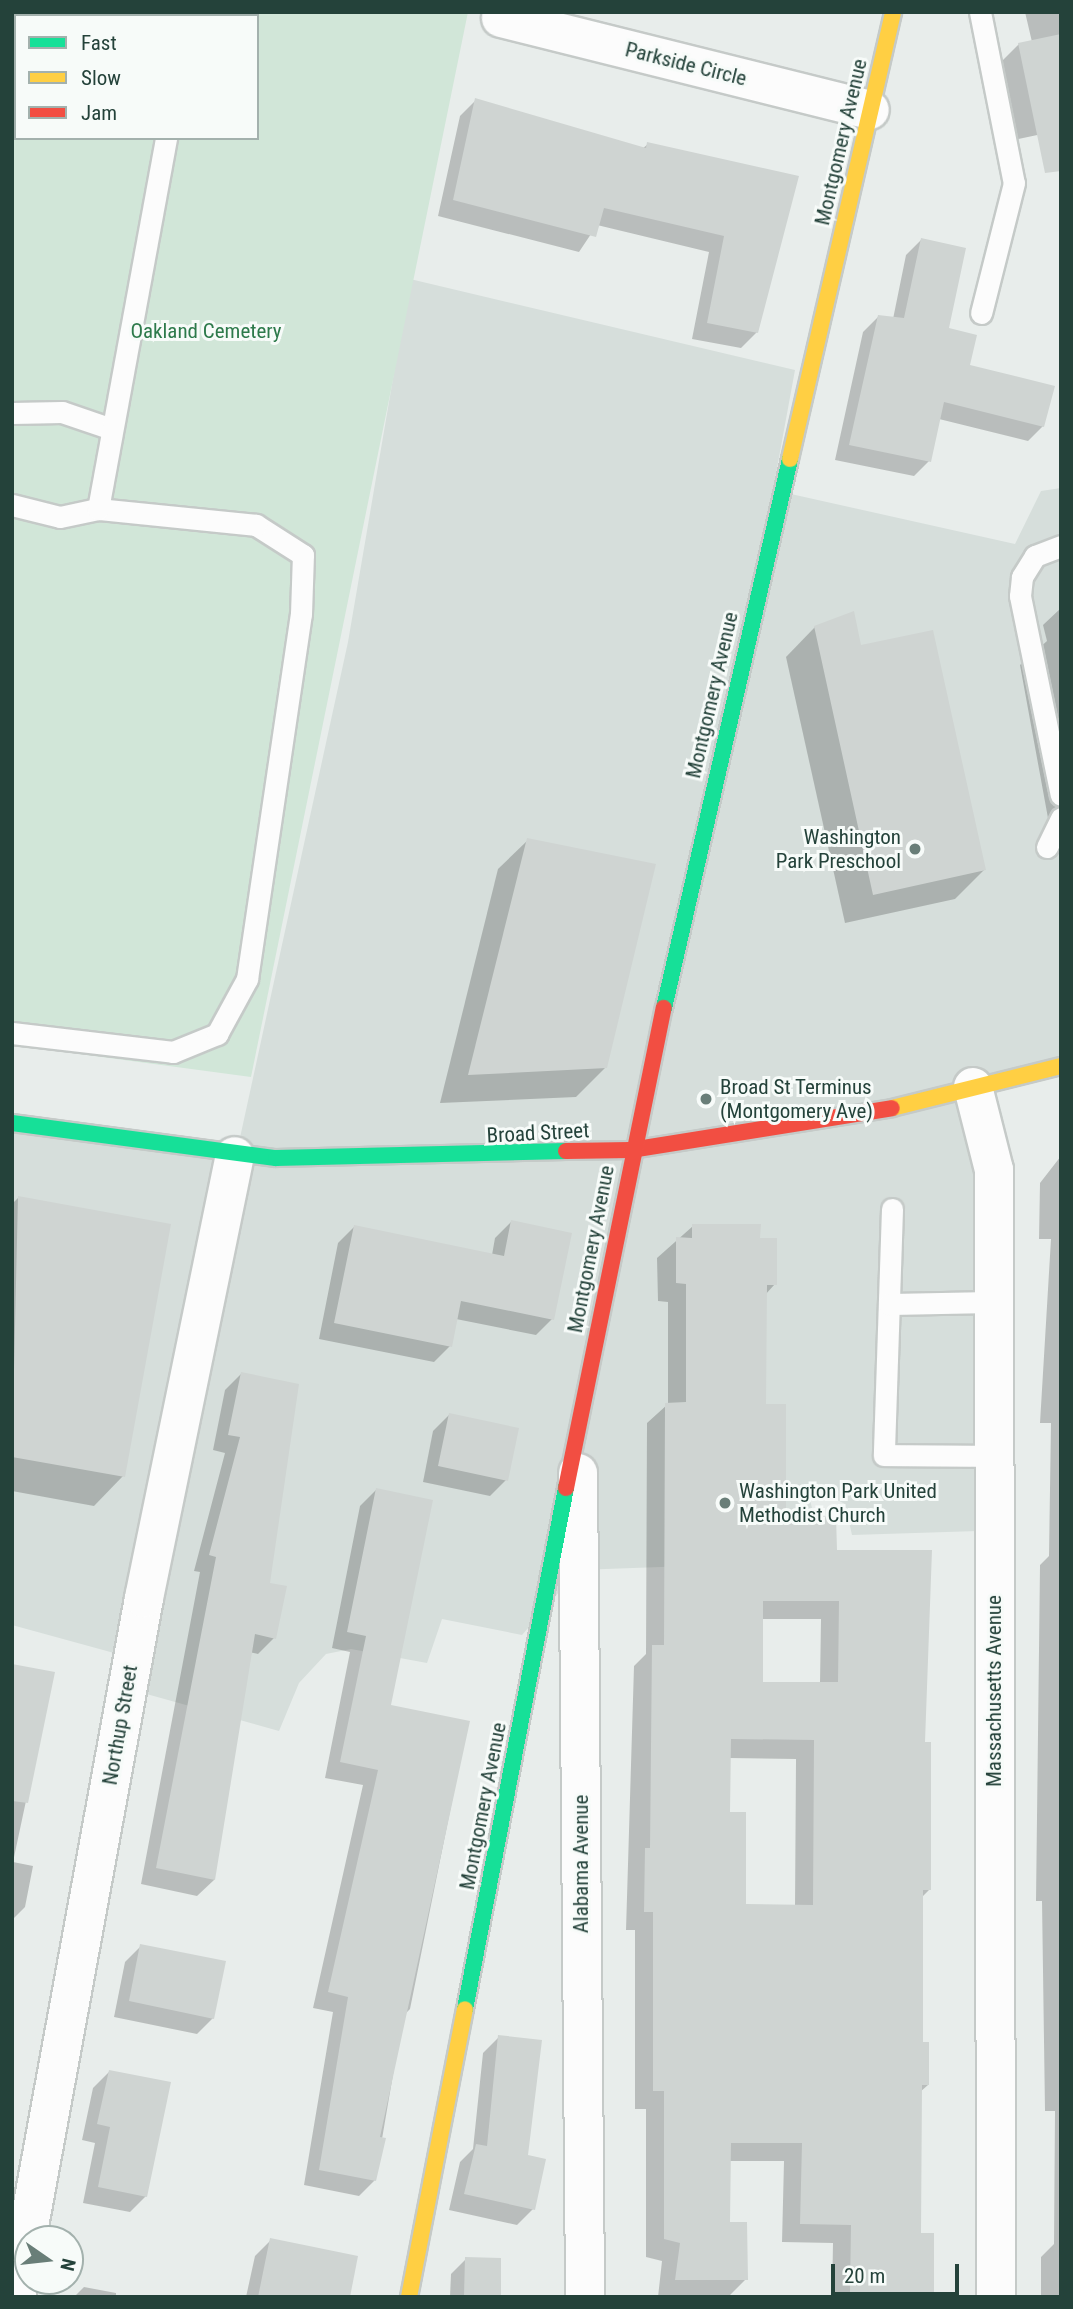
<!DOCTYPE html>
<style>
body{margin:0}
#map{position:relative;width:1073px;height:2309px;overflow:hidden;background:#e8edeb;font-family:"Roboto Condensed",sans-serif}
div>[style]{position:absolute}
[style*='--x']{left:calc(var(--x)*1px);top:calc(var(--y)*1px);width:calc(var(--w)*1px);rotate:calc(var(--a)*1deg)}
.built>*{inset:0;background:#d6dedb}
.green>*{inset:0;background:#d1e6d8}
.shadow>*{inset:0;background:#0003}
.building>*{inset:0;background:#cfd4d2}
.roads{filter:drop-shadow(2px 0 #c5cac8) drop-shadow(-2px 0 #c5cac8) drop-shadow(0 2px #c5cac8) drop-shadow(0 -2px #c5cac8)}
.lane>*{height:21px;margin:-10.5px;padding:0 10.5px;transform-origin:10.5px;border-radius:10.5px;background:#fcfcfc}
.street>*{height:38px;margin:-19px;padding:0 19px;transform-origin:19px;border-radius:19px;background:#fcfcfc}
.fast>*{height:16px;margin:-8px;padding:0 8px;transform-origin:8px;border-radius:8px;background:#16e098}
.slow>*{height:16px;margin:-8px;padding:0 8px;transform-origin:8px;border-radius:8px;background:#ffcf43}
.jam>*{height:16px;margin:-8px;padding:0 8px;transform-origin:8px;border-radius:8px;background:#f24e42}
.dots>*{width:19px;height:19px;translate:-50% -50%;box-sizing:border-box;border:4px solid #f7fbf9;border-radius:50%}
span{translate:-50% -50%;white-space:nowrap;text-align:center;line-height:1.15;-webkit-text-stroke:6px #f7fbf9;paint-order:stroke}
.street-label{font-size:21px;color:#24423a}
.park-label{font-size:21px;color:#2d7a4b}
.poi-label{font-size:21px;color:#24423a}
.right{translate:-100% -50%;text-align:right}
.left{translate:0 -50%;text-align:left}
.frame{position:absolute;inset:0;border:14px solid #24423a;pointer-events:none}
.legend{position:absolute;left:14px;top:14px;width:245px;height:126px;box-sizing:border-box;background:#f7fbf9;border:2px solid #a3b1ad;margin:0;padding:9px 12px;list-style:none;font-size:21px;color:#24423a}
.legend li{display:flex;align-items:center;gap:14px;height:35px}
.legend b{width:35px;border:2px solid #a3b1ad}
.north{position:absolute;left:14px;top:2225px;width:70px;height:70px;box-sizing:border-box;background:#f7fbf9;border:2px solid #a3b1ad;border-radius:50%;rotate:104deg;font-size:19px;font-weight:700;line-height:28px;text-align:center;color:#24423a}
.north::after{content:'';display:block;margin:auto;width:24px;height:32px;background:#697e78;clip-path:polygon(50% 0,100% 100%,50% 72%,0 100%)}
.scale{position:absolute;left:831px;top:2264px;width:128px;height:32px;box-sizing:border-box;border:4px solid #24423a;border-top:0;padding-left:9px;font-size:21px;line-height:24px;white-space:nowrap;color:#24423a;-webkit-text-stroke:5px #f7fbf9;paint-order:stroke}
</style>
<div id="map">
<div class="built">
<i style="clip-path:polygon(410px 279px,795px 370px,773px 490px,1015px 544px,1041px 491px,1061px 488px,1061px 1064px,981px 1089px,978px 1531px,852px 1535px,845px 1504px,806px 1484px,817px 1528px,799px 1562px,578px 1570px,522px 1635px,442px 1619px,427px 1663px,351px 1649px,326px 1654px,299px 1683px,279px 1731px,125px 1688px,125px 1656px,12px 1625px,12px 1124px,236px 1156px,348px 642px)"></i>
</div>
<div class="green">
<i style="clip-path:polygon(evenodd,12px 12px,468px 12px,251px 1077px,12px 1045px,12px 12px,16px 16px,257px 16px,257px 138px,16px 138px,16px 16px)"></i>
</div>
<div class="shadow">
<i style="clip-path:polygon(1025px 12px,1061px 12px,1061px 130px,1004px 142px,990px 73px,1019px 44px,1032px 42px)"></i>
<i style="clip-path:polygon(476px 100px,642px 149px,648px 144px,797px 177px,757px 332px,741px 348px,692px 339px,709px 252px,597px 225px,579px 252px,438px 216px,460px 116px)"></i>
<i style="clip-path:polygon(921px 240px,947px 330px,968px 366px,1043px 426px,1028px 441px,939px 419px,929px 461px,914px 476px,835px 460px,863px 332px,878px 317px,893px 319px,906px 255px)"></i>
<i style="clip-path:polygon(1061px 608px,1061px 838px,1052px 840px,1020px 665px,1047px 641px,1043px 625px)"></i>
<i style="clip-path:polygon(815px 627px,860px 648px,984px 870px,955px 899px,845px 923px,786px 657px)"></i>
<i style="clip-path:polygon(528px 840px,605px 1068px,576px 1097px,440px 1103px,498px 869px)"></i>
<i style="clip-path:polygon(1061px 1156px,1061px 2297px,1041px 2297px,1041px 2257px,1054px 2244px,1055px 2111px,1045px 2111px,1042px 1901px,1036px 1901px,1040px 1565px,1049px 1556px,1051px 1423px,1040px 1423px,1051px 1239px,1039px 1239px,1040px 1183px)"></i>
<i style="clip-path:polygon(18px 1198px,123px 1476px,94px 1506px,12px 1491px,12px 1204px)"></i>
<i style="clip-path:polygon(511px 1222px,552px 1319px,536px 1335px,456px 1319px,450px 1346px,434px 1362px,319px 1339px,338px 1243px,354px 1227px,492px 1255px,495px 1238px)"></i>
<i style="clip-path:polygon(evenodd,693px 1226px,758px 1239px,775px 1284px,765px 1295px,765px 1406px,784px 1520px,835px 1552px,923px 1744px,929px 1890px,922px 1897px,921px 2044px,928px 2085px,920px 2092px,919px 2235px,933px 2235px,931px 2297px,832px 2297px,833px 2243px,782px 2242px,784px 2161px,729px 2161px,728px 2224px,746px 2279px,728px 2297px,658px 2297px,662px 2261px,646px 2257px,646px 2109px,635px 2109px,635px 1930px,626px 1930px,634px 1666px,646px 1654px,647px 1423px,668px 1404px,668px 1302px,658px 1301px,657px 1258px,693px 1226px,762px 1619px,821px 1619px,820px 1683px,761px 1683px,762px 1619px,693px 1226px,729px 1758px,796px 1759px,795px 1907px,744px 1906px,728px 1814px,729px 1758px)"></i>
<i style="clip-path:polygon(241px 1374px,274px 1638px,258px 1654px,249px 1652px,214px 1880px,197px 1896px,141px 1884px,200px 1572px,194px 1571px,225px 1453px,213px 1450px,225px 1390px)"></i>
<i style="clip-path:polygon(449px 1415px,506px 1480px,490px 1496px,423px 1482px,433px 1431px)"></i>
<i style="clip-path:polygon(376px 1490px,389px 1706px,468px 1722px,410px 2009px,403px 2016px,375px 2180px,359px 2196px,304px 2185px,333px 2012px,313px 2008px,363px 1785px,325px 1778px,350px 1652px,332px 1648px,360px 1506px)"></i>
<i style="clip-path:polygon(12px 1666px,53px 1674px,13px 1862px,33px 1866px,25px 1907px,12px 1920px)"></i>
<i style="clip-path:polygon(141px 1946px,213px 2018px,197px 2034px,114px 2017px,125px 1962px)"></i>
<i style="clip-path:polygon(499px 2037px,533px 2209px,517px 2225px,449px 2210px,460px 2162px,473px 2149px,483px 2053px)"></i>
<i style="clip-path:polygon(109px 2072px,146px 2196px,130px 2212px,83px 2203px,95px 2143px,82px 2140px,93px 2088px)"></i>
<i style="clip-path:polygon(271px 2240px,349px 2297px,246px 2297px,255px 2256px)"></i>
<i style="clip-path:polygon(466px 2259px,499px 2297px,450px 2297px,451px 2274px)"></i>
<i style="clip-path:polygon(84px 2287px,116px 2293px,116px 2297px,74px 2297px)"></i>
</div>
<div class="building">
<i style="clip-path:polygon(1061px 34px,1061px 171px,1045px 173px,1018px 43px)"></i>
<i style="clip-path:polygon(475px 98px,646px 148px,647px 142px,799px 176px,758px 333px,707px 323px,724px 236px,604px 208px,596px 237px,453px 200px)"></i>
<i style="clip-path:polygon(921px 238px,966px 248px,949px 328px,977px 335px,970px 365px,1055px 386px,1044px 427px,944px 402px,931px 462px,849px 445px,878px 315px,904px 318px)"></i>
<i style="clip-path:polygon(854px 611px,861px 645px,933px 630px,986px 870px,873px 895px,814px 626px)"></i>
<i style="clip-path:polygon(527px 838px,656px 864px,607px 1068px,468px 1075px)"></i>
<i style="clip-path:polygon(18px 1196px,171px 1224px,125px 1477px,12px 1457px)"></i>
<i style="clip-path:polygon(511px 1220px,572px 1233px,554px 1320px,461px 1301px,452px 1347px,334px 1323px,354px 1225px,504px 1256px)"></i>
<i style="clip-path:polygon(evenodd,692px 1224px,761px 1224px,760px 1238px,777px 1238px,777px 1285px,767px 1285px,766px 1404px,786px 1404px,786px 1518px,836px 1516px,837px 1550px,932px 1550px,925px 1742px,931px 1742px,931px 1890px,923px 1890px,923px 2042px,929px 2042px,929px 2085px,922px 2085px,921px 2233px,934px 2233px,934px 2292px,850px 2292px,851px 2225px,800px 2224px,802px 2143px,731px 2143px,730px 2222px,747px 2222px,748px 2280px,675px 2280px,680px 2243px,664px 2239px,664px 2091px,653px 2091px,653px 1912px,644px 1912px,645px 1848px,650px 1848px,652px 1645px,664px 1645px,665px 1403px,686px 1402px,686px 1284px,676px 1283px,676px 1237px,692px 1238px,692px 1224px,763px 1601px,839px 1601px,838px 1682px,763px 1682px,763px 1601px,692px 1224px,731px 1739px,814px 1740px,813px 1905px,746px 1904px,746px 1812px,730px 1812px,731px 1739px)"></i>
<i style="clip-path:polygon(241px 1372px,299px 1384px,270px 1583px,287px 1586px,276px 1639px,255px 1634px,215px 1880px,156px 1868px,216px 1557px,209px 1555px,240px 1437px,228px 1435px)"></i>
<i style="clip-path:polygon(449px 1413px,519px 1428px,508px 1481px,438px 1466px)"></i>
<i style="clip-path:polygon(376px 1488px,433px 1500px,391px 1705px,470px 1721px,380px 2137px,386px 2138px,376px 2181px,319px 2170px,348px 1997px,328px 1992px,378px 1770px,340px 1762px,366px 1636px,347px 1632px)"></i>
<i style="clip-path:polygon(12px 1664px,55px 1672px,28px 1803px,12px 1801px)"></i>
<i style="clip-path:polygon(140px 1944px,226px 1961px,214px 2019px,129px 2001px)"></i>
<i style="clip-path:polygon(498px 2035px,542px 2040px,528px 2155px,546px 2159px,535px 2210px,464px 2194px,476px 2144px,487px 2146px)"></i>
<i style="clip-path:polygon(109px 2070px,171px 2082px,147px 2197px,98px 2187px,110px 2127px,97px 2124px)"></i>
<i style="clip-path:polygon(270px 2238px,358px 2256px,350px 2297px,258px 2297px)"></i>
<i style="clip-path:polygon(465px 2257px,501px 2258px,501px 2297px,464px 2296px)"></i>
</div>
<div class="roads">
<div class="lane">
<i style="--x:980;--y:12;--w:174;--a:78.8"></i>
<i style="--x:1014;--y:183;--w:134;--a:104.2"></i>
<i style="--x:193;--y:16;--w:4;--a:-76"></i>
<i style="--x:12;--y:413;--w:50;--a:-1.1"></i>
<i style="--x:62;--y:412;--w:53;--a:18.8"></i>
<i style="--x:12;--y:505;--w:49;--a:14"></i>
<i style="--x:60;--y:517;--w:39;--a:-12"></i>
<i style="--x:1061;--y:546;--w:28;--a:159"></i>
<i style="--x:1035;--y:556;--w:25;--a:122"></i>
<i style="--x:1022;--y:577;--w:19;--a:96"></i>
<i style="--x:1020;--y:596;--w:203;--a:78.4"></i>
<i style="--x:1047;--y:847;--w:32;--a:-64"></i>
<i style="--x:12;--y:1033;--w:162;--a:6.7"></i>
<i style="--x:173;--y:1052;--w:48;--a:-22.2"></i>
<i style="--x:217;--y:1034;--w:63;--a:-61.4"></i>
<i style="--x:247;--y:979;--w:369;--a:-81.6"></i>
<i style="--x:301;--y:614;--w:59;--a:-88.1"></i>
<i style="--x:303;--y:555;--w:56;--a:-147.4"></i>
<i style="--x:256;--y:525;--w:159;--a:-174.2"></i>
<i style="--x:98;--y:509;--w:377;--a:-79.6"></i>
<i style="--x:892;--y:1209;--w:246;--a:91.9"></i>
<i style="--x:884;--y:1455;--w:109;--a:0.5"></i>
<i style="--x:889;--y:1304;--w:104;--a:-1.1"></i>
</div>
<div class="street">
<i style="--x:501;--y:18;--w:380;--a:14"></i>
<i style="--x:973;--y:1087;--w:86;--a:75.8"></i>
<i style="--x:994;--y:1170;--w:1127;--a:89.9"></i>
<i style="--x:578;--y:1473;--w:824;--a:89.51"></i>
<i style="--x:16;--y:2297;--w:711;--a:-79.62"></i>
<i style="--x:144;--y:1598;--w:451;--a:-78.4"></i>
</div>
<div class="fast">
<i style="--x:664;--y:1008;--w:563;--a:-77.07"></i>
<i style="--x:12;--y:1123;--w:266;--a:7.6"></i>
<i style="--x:276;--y:1158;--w:290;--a:-1.4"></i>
<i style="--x:465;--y:2009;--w:531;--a:-79.03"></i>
</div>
<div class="slow">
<i style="--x:790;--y:459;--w:459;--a:-77"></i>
<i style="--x:892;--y:1108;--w:174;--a:-14"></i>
<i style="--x:409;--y:2297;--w:293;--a:-79"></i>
</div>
<div class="jam">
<i style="--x:566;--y:1151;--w:65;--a:-0.9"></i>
<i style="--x:631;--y:1150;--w:264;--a:-9.1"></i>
<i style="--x:566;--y:1488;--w:490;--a:-78.5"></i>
</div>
</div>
<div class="dots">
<i style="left:915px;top:849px;background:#697e78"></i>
<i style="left:706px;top:1099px;background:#697e78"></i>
<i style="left:725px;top:1503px;background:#697e78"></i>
</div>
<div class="street-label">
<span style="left:686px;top:64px;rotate:14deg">Parkside Circle</span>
<span style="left:841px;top:142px;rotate:-77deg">Montgomery Avenue</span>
<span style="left:712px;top:695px;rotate:-77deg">Montgomery Avenue</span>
<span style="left:538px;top:1133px;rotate:-3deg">Broad Street</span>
<span style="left:591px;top:1249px;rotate:-79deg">Montgomery Avenue</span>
<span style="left:994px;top:1691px;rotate:-90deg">Massachusetts Avenue</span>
<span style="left:120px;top:1725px;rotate:-80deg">Northup Street</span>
<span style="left:483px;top:1806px;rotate:-79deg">Montgomery Avenue</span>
<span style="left:581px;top:1864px;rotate:-90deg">Alabama Avenue</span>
</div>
<div class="park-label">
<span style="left:206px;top:331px">Oakland Cemetery</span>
</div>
<div class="poi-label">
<span class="right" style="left:901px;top:849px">Washington<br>Park Preschool</span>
<span class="left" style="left:720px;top:1099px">Broad St Terminus<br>(Montgomery Ave)</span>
<span class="left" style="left:739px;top:1503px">Washington Park United<br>Methodist Church</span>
</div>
<div class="frame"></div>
<ul class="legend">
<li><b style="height:9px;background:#16e098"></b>Fast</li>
<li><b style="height:9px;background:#ffcf43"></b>Slow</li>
<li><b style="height:9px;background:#f24e42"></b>Jam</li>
</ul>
<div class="north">N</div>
<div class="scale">20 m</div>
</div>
